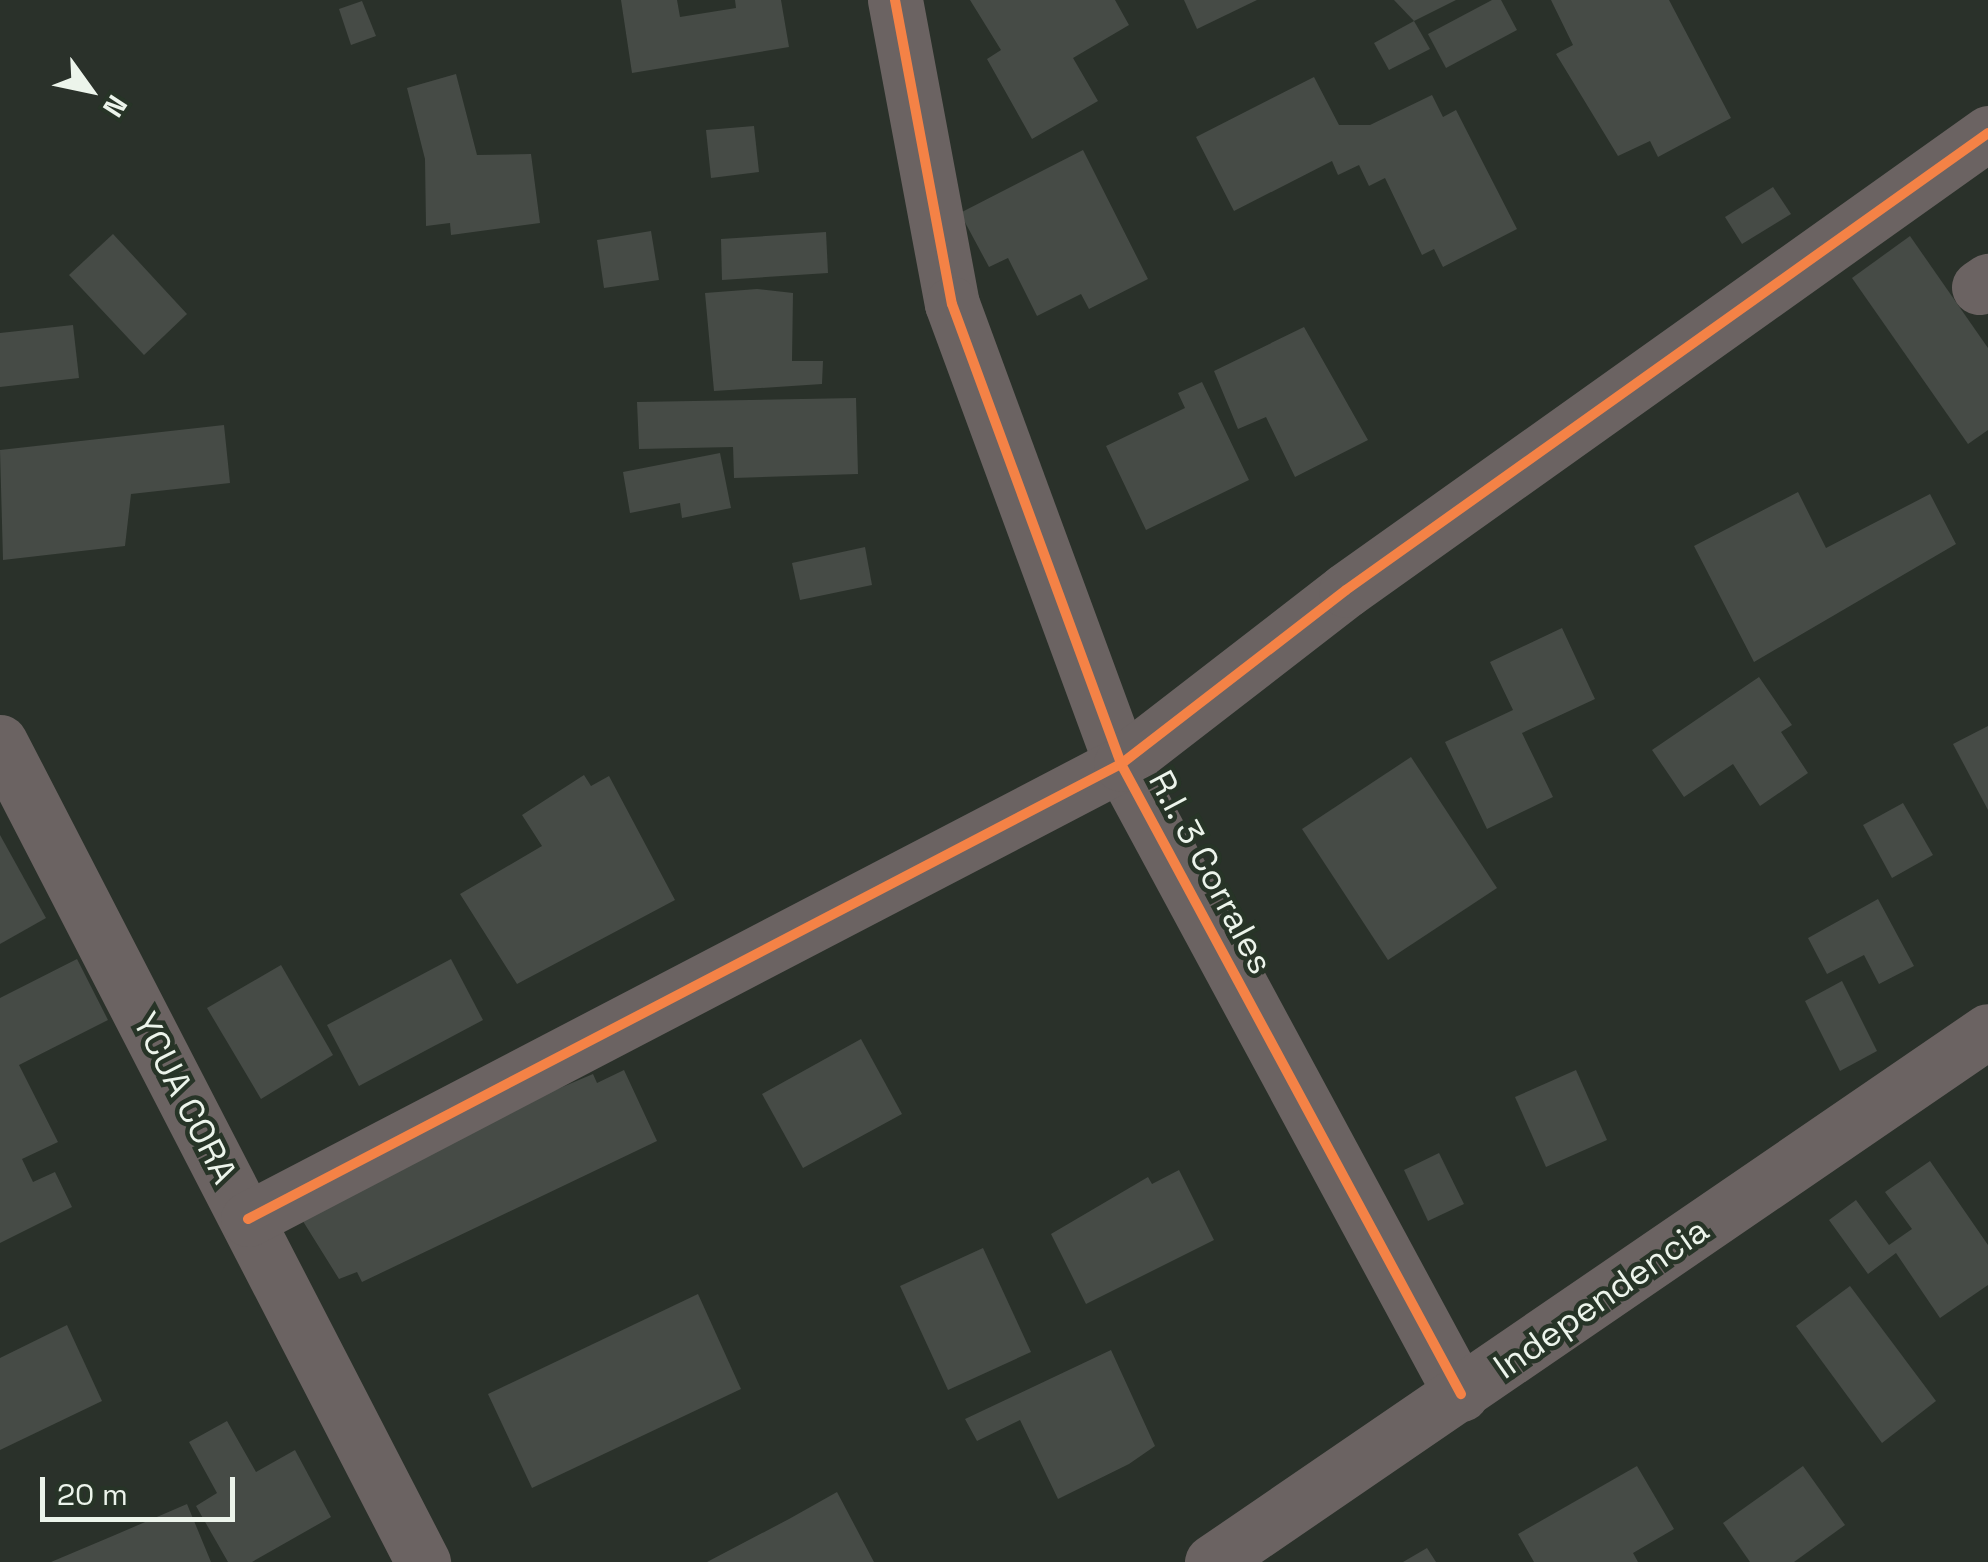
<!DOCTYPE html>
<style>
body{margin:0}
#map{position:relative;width:1988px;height:1562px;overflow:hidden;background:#2a312a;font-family:"Space Grotesk",sans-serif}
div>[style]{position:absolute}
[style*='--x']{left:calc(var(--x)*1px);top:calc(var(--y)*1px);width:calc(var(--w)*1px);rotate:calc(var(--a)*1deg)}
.building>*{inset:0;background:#464b46}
.minor>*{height:55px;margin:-27.5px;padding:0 27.5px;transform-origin:27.5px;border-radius:27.5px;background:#6b6362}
.cycleway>*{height:10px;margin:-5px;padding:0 5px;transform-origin:5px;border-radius:5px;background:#f48246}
span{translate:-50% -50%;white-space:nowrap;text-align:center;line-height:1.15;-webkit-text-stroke:9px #273427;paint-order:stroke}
.street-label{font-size:35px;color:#ecf4eb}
.north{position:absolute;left:40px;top:40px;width:100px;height:100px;-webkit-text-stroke:8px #273427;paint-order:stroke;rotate:123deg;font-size:28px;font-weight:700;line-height:40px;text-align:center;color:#ecf4eb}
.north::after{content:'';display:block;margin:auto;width:35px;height:45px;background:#ecf4eb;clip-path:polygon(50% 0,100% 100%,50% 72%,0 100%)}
.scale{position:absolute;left:40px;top:1477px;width:195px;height:45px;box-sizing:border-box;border:5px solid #ecf4eb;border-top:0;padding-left:12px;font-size:30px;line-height:35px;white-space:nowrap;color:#ecf4eb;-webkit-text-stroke:8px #273427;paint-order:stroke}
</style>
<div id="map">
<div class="building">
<i style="clip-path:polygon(621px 0,677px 0,680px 17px,736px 8px,735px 0,781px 0,789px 47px,632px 73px)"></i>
<i style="clip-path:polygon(970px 0,1115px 0,1129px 25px,1073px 58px,1098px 101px,1032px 139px,987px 59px,1001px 50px)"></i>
<i style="clip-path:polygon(1184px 0,1257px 0,1197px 29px)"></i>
<i style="clip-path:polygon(1394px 0,1456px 0,1414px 21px)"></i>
<i style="clip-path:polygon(1492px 0,1501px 0,1517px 30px,1446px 68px,1428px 34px)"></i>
<i style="clip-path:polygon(1551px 0,1669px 0,1731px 118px,1658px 157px,1650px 141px,1618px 156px,1556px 54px,1573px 45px)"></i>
<i style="clip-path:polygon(362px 1px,376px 36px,351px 45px,339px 9px)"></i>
<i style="clip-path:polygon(1414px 21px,1430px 49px,1389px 70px,1374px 43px)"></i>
<i style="clip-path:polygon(456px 74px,477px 155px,531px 154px,540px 223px,451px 235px,450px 223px,426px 226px,425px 159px,407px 88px)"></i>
<i style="clip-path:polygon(1314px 77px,1339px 125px,1370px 125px,1432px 95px,1443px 117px,1456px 110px,1517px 229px,1443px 267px,1434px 249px,1422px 255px,1385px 178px,1369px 186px,1359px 165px,1338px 175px,1332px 161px,1234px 211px,1196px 137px)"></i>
<i style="clip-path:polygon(754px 126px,759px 172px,711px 178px,706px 130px)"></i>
<i style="clip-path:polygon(1083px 150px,1148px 279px,1089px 309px,1081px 294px,1037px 316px,1008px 258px,989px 267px,960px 213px)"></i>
<i style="clip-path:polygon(1773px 187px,1791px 214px,1742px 244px,1725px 217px)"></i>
<i style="clip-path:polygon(651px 231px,659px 280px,604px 288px,597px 240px)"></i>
<i style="clip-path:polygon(826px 232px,828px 273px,722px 280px,721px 239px)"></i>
<i style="clip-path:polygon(113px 234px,187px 314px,144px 355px,69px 275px)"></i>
<i style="clip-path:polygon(1910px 236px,1988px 348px,1988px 430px,1968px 444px,1852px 278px)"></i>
<i style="clip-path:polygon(757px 289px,793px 293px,792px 361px,823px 361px,822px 384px,714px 391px,705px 293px)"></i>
<i style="clip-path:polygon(73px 325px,79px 378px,0 387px,0 333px)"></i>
<i style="clip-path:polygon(1304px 327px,1368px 440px,1295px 477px,1266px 417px,1238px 429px,1214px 371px)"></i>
<i style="clip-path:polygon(1202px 382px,1249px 480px,1146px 530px,1106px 446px,1185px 408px,1178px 393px)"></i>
<i style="clip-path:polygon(856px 398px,858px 474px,734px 478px,733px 447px,639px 449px,637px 402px)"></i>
<i style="clip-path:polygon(224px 425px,230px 483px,131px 494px,125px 546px,3px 560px,0 450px)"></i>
<i style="clip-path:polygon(720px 453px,731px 508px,682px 518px,680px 503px,630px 513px,623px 472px)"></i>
<i style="clip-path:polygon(1798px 492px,1826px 548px,1930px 494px,1956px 544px,1754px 662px,1694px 546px)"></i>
<i style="clip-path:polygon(865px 547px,872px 585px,800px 600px,792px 563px)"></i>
<i style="clip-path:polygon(1562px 628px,1595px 699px,1522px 733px,1553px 797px,1487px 829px,1445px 742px,1513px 710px,1490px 662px)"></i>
<i style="clip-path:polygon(1759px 677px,1792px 725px,1781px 732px,1808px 773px,1760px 806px,1733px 764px,1684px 797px,1652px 750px)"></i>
<i style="clip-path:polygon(1988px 726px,1988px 810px,1953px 744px)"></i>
<i style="clip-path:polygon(1411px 757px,1497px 888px,1388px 960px,1302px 829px)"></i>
<i style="clip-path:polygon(584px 775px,591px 786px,609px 776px,675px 900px,517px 984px,460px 894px,542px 846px,522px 815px)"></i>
<i style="clip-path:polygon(1903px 803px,1933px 855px,1892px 878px,1863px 825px)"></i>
<i style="clip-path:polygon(0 835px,46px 918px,0 944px)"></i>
<i style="clip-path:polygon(1878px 899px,1914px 966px,1879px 984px,1864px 955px,1827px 974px,1808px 938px)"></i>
<i style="clip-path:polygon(77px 959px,108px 1020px,19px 1065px,58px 1142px,22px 1159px,33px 1182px,55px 1172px,72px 1207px,0 1243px,0 998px)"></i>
<i style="clip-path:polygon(451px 959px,483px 1020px,359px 1086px,327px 1025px)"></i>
<i style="clip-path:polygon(281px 965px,333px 1055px,261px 1099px,207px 1008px)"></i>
<i style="clip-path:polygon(1842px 981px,1877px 1051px,1840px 1071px,1805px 1001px)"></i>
<i style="clip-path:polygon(861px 1039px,902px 1114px,803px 1168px,762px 1094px)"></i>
<i style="clip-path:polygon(624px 1070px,657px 1141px,362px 1282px,357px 1272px,339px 1279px,291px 1202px,593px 1074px,597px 1083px)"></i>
<i style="clip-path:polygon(1576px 1070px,1607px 1140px,1546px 1167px,1515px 1097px)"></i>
<i style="clip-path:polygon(1439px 1153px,1464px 1204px,1428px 1221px,1404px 1170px)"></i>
<i style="clip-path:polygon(1930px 1161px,1988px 1245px,1988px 1285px,1940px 1318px,1896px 1253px,1868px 1274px,1829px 1220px,1856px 1200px,1889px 1245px,1912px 1229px,1885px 1192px)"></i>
<i style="clip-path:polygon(1179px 1170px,1214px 1240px,1086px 1304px,1051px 1234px,1148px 1177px,1152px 1184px)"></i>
<i style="clip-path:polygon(983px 1248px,1031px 1352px,948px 1390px,900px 1286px)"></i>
<i style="clip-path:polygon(1850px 1286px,1936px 1401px,1882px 1443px,1796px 1326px)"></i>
<i style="clip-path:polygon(698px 1294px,741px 1389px,532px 1488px,488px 1394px)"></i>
<i style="clip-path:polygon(67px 1325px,102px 1401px,0 1450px,0 1358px)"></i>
<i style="clip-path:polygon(1111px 1350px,1155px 1446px,1129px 1464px,1058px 1499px,1020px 1420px,977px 1441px,965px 1419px)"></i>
<i style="clip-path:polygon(227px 1421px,256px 1472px,295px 1450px,331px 1517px,252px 1562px,228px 1562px,196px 1506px,217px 1493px,189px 1442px)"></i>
<i style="clip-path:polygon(1637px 1466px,1674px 1529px,1633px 1553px,1638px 1562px,1534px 1562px,1518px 1534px)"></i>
<i style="clip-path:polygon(1803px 1466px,1845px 1525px,1794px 1562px,1750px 1562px,1723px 1523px)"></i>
<i style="clip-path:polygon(837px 1492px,874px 1562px,707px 1562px,789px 1519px)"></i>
<i style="clip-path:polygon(187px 1504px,211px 1562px,51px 1562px,115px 1535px)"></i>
<i style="clip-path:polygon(1427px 1548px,1436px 1562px,1403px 1562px)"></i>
</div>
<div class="minor">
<i style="--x:895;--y:0;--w:309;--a:79.4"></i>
<i style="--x:952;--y:304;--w:490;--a:69.8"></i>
<i style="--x:1121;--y:764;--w:716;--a:61.65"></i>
<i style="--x:1979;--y:287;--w:11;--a:-34"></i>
<i style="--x:0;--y:742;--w:923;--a:62.71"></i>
<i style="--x:248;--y:1219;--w:984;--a:-27.53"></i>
<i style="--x:1121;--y:764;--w:284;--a:-37.7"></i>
<i style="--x:1346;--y:590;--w:788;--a:-35.44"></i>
<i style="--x:1212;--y:1562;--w:940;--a:-34.38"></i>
</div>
<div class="cycleway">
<i style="--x:895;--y:0;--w:309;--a:79.4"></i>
<i style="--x:952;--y:304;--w:490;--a:69.8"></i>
<i style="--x:1121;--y:764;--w:716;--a:61.65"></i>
<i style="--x:248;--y:1219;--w:984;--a:-27.53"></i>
<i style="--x:1121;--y:764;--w:284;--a:-37.7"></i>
<i style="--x:1346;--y:590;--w:788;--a:-35.44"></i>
</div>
<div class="street-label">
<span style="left:1211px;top:872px;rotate:62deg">R.I. 3 Corrales</span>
<span style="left:185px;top:1098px;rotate:63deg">YCUA CORA</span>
<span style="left:1601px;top:1298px;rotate:-35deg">Independencia</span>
</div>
<div class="north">N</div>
<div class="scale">20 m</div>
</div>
